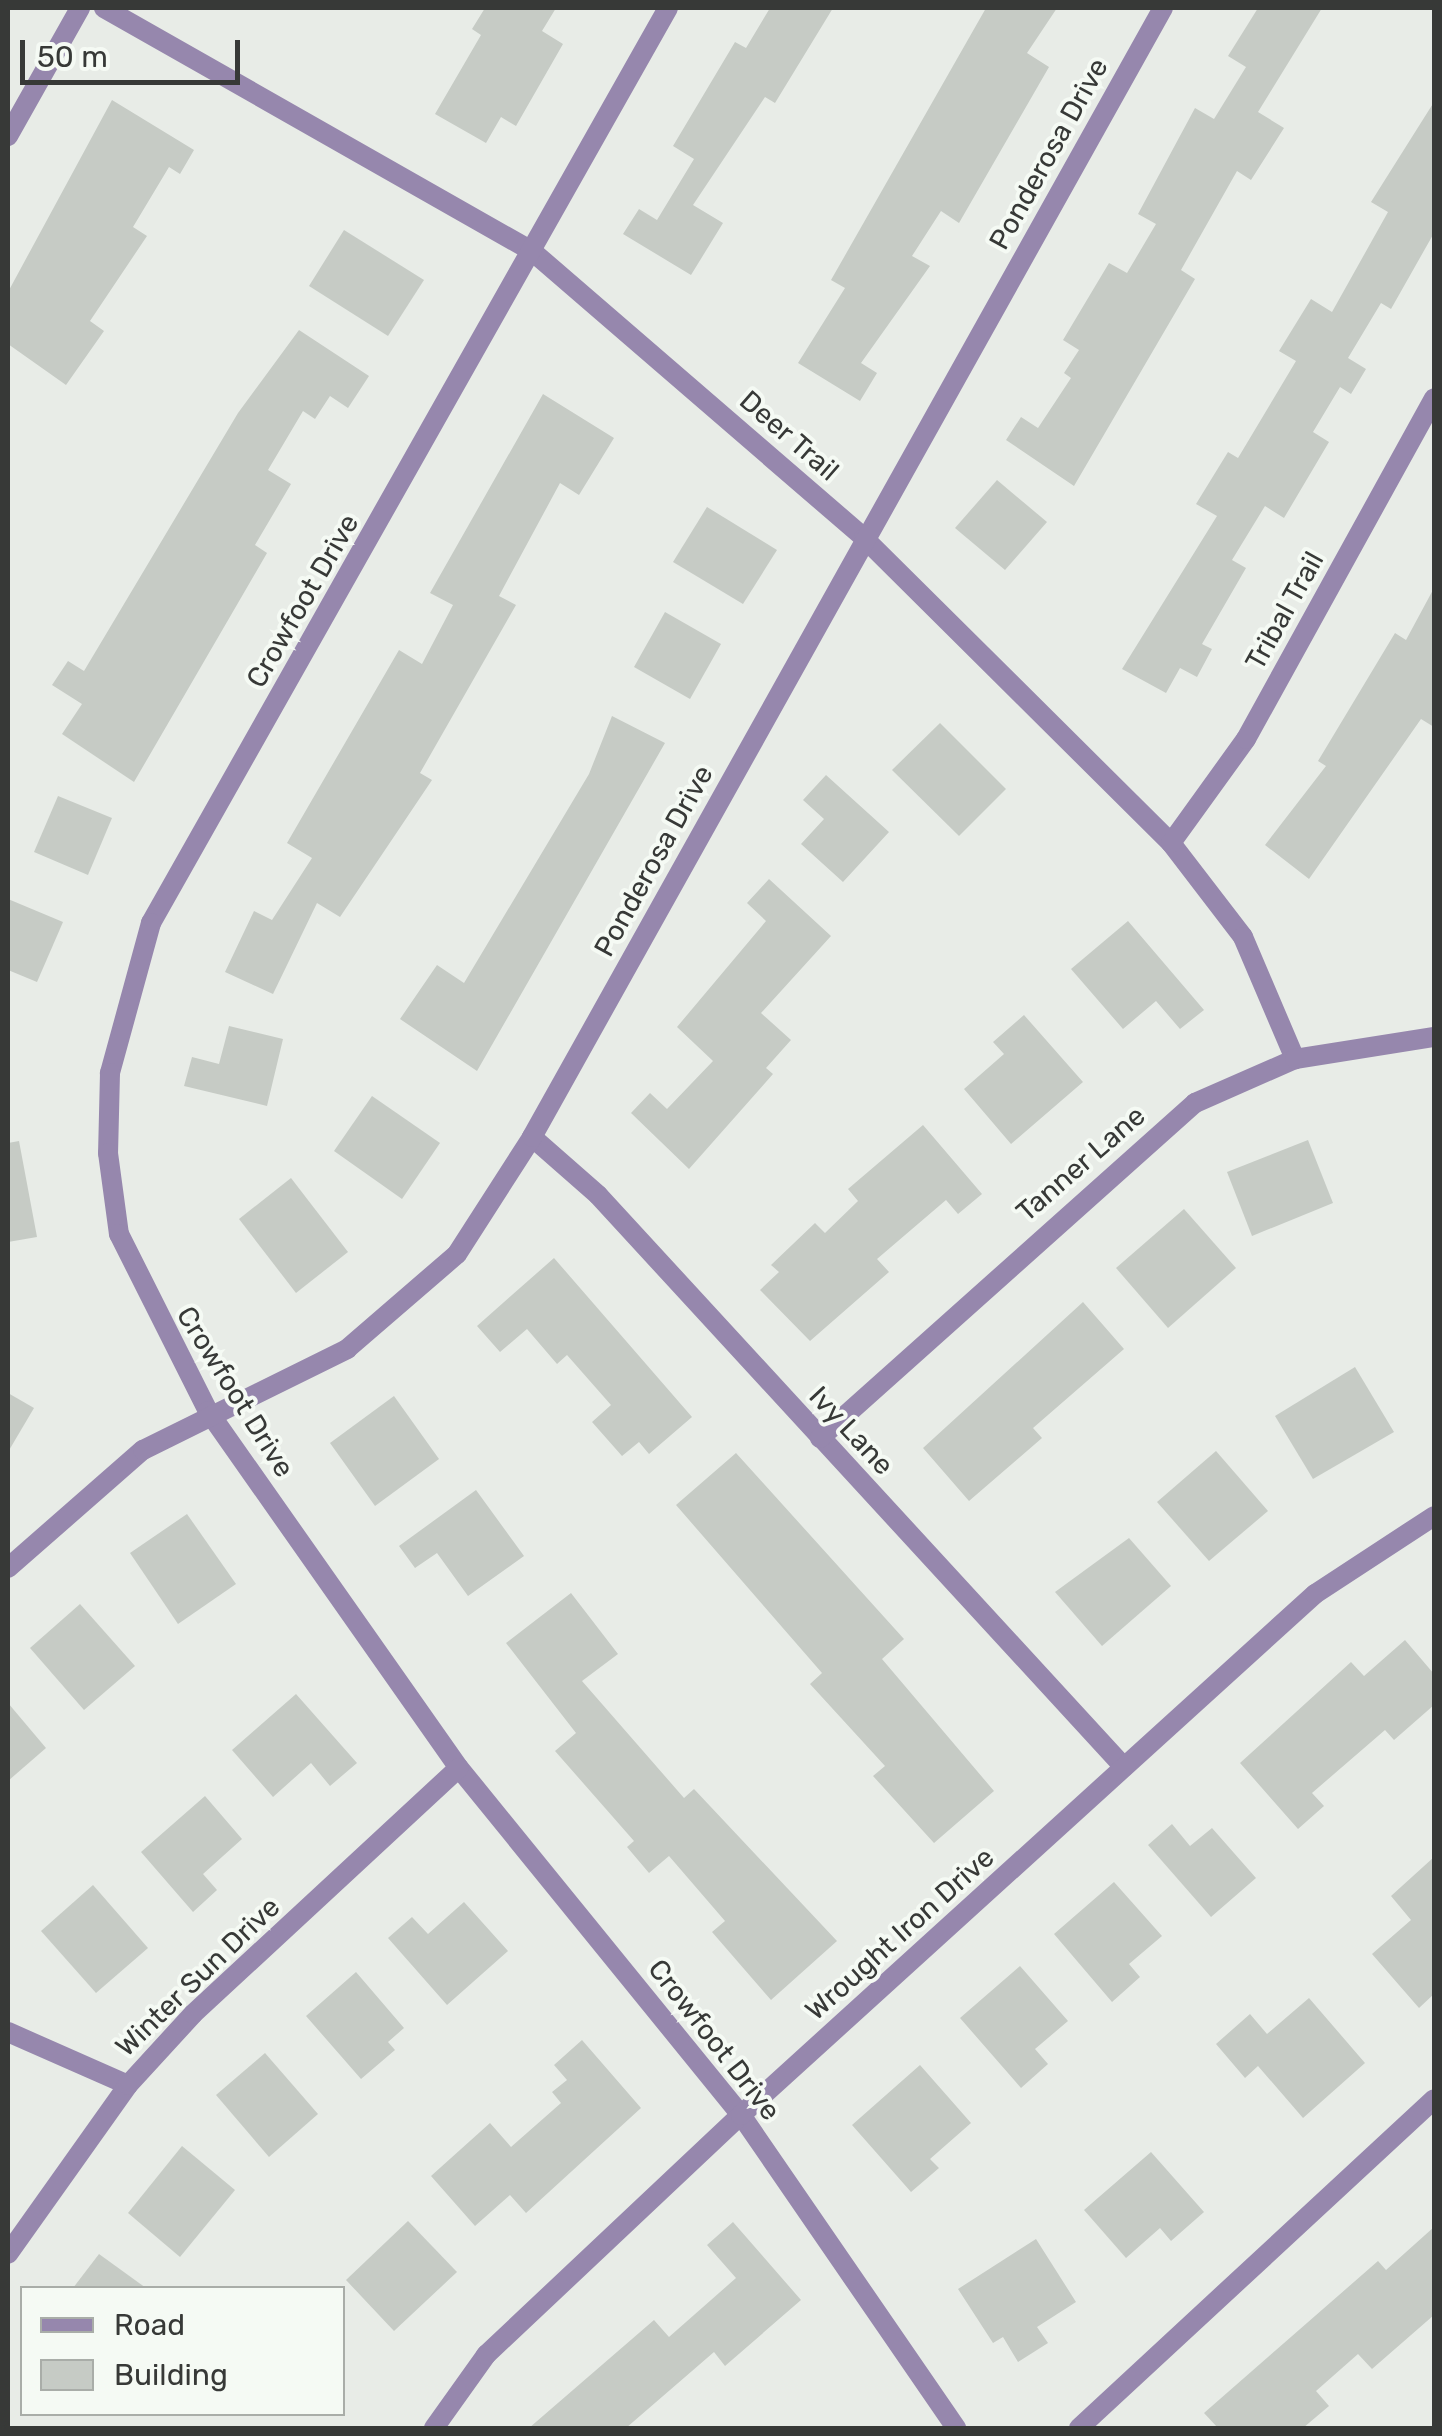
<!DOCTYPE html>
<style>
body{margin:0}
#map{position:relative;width:1442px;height:2436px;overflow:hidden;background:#e8ece7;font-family:Rubik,sans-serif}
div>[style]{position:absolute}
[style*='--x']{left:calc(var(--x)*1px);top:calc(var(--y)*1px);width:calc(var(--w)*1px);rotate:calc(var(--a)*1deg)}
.building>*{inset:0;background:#c6cbc5}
.minor>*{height:20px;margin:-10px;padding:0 10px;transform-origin:10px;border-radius:10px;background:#9687ad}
span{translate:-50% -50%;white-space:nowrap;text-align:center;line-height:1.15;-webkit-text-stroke:8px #f5faf4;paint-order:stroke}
.street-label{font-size:28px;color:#373937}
.frame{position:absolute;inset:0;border:10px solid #373937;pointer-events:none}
.legend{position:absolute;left:20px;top:2286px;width:325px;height:130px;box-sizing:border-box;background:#f5faf4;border:2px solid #a9ada8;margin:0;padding:12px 18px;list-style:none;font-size:30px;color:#373937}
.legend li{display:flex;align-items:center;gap:20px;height:50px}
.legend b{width:50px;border:2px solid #a9ada8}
.scale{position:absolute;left:20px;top:40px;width:220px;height:45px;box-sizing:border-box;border:5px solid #373937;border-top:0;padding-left:12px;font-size:30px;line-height:35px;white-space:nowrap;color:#373937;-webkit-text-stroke:8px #f5faf4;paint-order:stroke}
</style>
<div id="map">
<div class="building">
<i style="clip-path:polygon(485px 8px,556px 8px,542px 31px,563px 44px,516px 126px,501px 117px,486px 143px,435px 114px,481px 35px,472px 29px)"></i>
<i style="clip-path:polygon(770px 8px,833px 8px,775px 103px,765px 97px,693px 205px,723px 223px,691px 275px,623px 234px,639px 209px,657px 220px,694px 159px,673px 146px,735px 42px,746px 48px)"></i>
<i style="clip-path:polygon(986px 8px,1057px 8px,1027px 53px,1049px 67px,959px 223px,941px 211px,912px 256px,930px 266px,861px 363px,877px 373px,860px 401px,798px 363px,845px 288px,831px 280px)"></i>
<i style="clip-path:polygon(1258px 8px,1322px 8px,1258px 112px,1284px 128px,1251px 180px,1237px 171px,1181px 270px,1195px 279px,1074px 486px,1006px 440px,1021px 417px,1038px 428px,1071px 378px,1064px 373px,1079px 350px,1063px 340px,1109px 263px,1127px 273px,1156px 224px,1138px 214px,1195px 108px,1214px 119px,1246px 67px,1228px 56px)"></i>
<i style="clip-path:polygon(112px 100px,194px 150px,180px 174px,169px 167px,133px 227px,147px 236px,90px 321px,104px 331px,66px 385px,8px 344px,8px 292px)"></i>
<i style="clip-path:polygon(1434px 102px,1434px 233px,1391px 309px,1381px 303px,1348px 358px,1366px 369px,1351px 394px,1340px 387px,1313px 432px,1329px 442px,1284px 518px,1265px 506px,1232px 560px,1246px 568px,1202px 644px,1212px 649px,1197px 677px,1180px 668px,1166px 693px,1122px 669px,1217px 516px,1196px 504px,1228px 452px,1238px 458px,1296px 361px,1279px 351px,1311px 299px,1332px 312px,1388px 212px,1371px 202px)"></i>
<i style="clip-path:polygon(344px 230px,424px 280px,388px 336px,309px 286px)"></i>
<i style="clip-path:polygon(299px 330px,369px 376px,348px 408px,330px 396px,315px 419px,303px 411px,268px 470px,291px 484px,255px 545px,267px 553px,134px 782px,62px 734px,82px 704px,52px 685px,68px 661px,84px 671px,238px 413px)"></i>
<i style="clip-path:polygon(543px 394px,614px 438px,579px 495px,560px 483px,499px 596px,516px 605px,420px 773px,432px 780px,340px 917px,317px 903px,273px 994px,225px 972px,254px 911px,272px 920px,312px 858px,287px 843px,399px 650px,422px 664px,453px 605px,430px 593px)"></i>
<i style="clip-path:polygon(997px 480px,1047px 522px,1005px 570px,955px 528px)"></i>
<i style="clip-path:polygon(707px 507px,777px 550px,743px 604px,673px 562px)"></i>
<i style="clip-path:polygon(1434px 588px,1434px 727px,1421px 719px,1309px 879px,1265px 845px,1326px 766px,1318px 761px,1395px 633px,1406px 640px)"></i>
<i style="clip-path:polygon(665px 612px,721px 644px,690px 699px,634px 667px)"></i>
<i style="clip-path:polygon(612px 716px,665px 743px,477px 1071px,400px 1019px,437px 965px,464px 983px,589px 774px)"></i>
<i style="clip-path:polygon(940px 723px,1006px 789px,959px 836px,892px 770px)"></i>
<i style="clip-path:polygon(826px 775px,889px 832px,843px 882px,801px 844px,824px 819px,803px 800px)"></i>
<i style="clip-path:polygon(58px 796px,112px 818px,88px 875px,34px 852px)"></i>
<i style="clip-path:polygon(769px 879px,831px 936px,761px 1013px,791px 1040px,766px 1068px,773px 1074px,689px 1169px,631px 1113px,650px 1093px,667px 1109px,713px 1061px,677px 1027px,766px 921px,747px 903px)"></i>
<i style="clip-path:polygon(8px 899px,63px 922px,37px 982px,8px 970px)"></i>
<i style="clip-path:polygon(1128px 921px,1204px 1010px,1180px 1029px,1156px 1001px,1123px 1029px,1071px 969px)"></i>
<i style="clip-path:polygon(1024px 1015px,1083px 1082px,1011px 1144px,964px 1089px,1004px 1054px,993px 1042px)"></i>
<i style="clip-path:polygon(229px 1026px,283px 1039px,267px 1106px,184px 1086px,192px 1057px,219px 1064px)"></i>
<i style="clip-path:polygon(372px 1096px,440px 1143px,402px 1199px,334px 1151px)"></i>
<i style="clip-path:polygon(923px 1125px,982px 1194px,958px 1214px,946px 1200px,877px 1259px,889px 1272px,810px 1341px,760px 1290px,779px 1272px,771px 1265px,815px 1223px,825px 1233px,858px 1201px,848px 1189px)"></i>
<i style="clip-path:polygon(1308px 1140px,1333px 1203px,1252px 1236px,1227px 1172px)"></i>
<i style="clip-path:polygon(19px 1141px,37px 1237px,8px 1242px,8px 1143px)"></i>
<i style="clip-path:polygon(291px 1178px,348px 1252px,296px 1293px,239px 1219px)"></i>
<i style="clip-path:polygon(1184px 1209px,1236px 1268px,1168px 1328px,1116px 1268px)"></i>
<i style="clip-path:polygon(554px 1258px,692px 1417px,649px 1454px,639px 1442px,622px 1456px,592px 1422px,611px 1405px,567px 1355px,557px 1364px,527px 1329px,500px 1352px,477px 1326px)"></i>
<i style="clip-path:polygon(1083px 1302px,1124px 1349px,1033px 1428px,1042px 1438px,969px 1501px,923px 1448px)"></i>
<i style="clip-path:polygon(1355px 1367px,1394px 1432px,1313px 1479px,1275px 1416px)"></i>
<i style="clip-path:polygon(8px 1393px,34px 1408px,8px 1452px)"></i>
<i style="clip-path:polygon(394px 1396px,439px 1459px,375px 1506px,330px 1443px)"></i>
<i style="clip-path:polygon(1216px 1451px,1268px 1511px,1209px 1561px,1157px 1502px)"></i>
<i style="clip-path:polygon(736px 1453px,904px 1639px,882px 1659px,994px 1791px,934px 1843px,873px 1776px,885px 1766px,810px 1684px,822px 1673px,676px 1505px)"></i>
<i style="clip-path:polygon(476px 1490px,524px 1556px,468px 1596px,437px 1553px,415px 1568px,399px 1546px)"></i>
<i style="clip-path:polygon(187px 1514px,236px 1584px,178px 1624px,130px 1553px)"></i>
<i style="clip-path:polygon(1129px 1538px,1171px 1586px,1102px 1646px,1055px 1592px)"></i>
<i style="clip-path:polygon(571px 1593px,618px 1654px,582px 1681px,684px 1798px,694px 1789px,837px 1941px,771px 2000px,712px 1932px,725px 1921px,669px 1856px,649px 1873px,627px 1847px,634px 1841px,555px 1751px,576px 1733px,506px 1643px)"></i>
<i style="clip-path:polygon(80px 1604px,135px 1666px,84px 1710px,30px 1648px)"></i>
<i style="clip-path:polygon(1405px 1640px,1434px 1674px,1434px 1705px,1394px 1740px,1385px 1730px,1312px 1793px,1324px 1806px,1298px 1829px,1240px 1763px,1351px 1662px,1364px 1676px)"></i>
<i style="clip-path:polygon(296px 1694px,357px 1763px,330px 1786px,311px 1763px,273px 1797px,232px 1750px)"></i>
<i style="clip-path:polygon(8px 1703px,46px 1748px,8px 1781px)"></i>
<i style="clip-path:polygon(205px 1796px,242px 1839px,203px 1874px,217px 1890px,193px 1912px,141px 1852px)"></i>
<i style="clip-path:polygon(1172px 1824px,1190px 1846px,1212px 1828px,1256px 1878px,1211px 1917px,1148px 1845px)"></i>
<i style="clip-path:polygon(1434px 1857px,1434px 1994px,1419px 2008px,1372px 1954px,1411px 1920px,1391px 1896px)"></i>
<i style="clip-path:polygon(1114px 1882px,1162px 1936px,1129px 1964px,1140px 1977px,1112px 2002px,1054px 1934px)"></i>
<i style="clip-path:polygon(93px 1885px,148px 1948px,96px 1993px,41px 1931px)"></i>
<i style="clip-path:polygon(464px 1902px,508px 1951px,447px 2005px,388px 1938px,412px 1917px,428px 1934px)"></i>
<i style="clip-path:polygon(1020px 1966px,1068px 2021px,1035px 2049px,1048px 2064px,1021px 2088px,960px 2018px)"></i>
<i style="clip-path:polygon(356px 1972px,404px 2028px,388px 2042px,395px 2050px,361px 2079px,306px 2016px)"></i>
<i style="clip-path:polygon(1309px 1998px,1365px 2063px,1303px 2118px,1258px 2066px,1245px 2078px,1216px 2044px,1250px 2014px,1267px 2034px)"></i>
<i style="clip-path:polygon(582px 2040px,641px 2108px,526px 2213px,510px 2195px,475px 2226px,431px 2176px,490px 2123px,511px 2147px,561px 2103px,552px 2092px,567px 2080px,554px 2065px)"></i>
<i style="clip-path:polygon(265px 2053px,318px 2114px,269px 2157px,216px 2095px)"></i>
<i style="clip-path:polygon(920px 2065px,971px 2123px,930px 2159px,939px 2168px,911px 2192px,852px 2125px)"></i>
<i style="clip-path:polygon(182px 2146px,235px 2190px,180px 2257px,128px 2213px)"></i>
<i style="clip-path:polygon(1151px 2152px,1204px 2212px,1171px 2241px,1160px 2228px,1126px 2258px,1084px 2210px)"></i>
<i style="clip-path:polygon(408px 2221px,457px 2272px,394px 2331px,346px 2280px)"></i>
<i style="clip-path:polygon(733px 2222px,801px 2300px,725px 2366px,714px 2352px,626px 2428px,529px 2428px,654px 2320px,669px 2337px,736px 2278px,707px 2245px)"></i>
<i style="clip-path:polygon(1434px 2227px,1434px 2315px,1372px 2369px,1358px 2354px,1316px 2391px,1329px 2406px,1303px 2428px,1218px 2428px,1204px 2413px,1378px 2261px,1386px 2270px)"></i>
<i style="clip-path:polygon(1036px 2239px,1076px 2302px,1037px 2327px,1048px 2343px,1018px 2362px,1003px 2337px,993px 2343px,958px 2289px)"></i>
<i style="clip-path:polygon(99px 2254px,146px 2288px,73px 2288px)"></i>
</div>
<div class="minor">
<i style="--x:104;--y:8;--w:494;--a:29.6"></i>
<i style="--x:533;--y:252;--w:437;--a:40.8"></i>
<i style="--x:864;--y:538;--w:433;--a:44.8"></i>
<i style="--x:1171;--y:843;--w:118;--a:52.5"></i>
<i style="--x:1243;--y:937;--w:133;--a:66.9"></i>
<i style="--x:668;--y:8;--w:1051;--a:119.47"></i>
<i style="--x:151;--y:923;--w:156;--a:105.3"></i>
<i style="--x:110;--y:1073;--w:80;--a:91.4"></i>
<i style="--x:108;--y:1153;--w:82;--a:82.3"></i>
<i style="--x:119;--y:1234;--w:198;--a:63.3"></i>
<i style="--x:208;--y:1411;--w:436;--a:54.9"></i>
<i style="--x:459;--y:1768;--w:447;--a:50.9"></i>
<i style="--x:741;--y:2115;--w:380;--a:55.5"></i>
<i style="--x:8;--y:136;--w:147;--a:-60.6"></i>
<i style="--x:1171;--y:843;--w:128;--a:-54.2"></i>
<i style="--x:1246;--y:739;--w:389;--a:-61.1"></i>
<i style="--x:532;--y:1137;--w:88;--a:41.3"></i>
<i style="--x:598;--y:1195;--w:777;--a:47.4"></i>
<i style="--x:820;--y:1438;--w:503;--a:-41.78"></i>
<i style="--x:1195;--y:1103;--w:109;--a:-23.7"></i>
<i style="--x:1295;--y:1059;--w:141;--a:-9"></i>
<i style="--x:8;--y:1568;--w:179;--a:-41.2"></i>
<i style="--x:143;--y:1450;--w:228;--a:-26.3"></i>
<i style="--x:347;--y:1349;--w:145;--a:-40.8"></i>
<i style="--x:457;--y:1254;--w:139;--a:-57.3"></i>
<i style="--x:532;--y:1137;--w:1293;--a:-60.8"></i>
<i style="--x:8;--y:2032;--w:131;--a:23.8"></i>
<i style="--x:8;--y:2254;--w:207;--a:-54.6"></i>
<i style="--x:128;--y:2085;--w:96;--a:-47.5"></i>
<i style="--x:193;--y:2014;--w:362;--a:-42.8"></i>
<i style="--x:434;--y:2428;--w:90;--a:-54.5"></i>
<i style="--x:486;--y:2355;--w:350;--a:-43.3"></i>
<i style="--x:741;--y:2115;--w:775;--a:-42.23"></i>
<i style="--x:1315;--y:1594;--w:142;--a:-33.2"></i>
<i style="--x:1079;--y:2428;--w:484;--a:-42.8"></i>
</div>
<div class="street-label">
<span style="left:1049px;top:154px;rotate:-61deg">Ponderosa Drive</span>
<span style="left:789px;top:436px;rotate:41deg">Deer Trail</span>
<span style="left:303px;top:601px;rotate:-60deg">Crowfoot Drive</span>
<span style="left:1285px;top:611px;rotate:-61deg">Tribal Trail</span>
<span style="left:654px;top:861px;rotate:-61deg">Ponderosa Drive</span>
<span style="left:1081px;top:1164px;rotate:-41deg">Tanner Lane</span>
<span style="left:235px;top:1392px;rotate:58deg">Crowfoot Drive</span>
<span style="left:851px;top:1431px;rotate:47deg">Ivy Lane</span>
<span style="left:900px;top:1934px;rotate:-42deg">Wrought Iron Drive</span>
<span style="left:198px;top:1977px;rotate:-44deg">Winter Sun Drive</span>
<span style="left:714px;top:2040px;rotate:52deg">Crowfoot Drive</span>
</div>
<div class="frame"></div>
<ul class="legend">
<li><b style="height:12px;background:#9687ad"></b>Road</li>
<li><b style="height:28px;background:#c6cbc5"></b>Building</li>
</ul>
<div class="scale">50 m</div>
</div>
